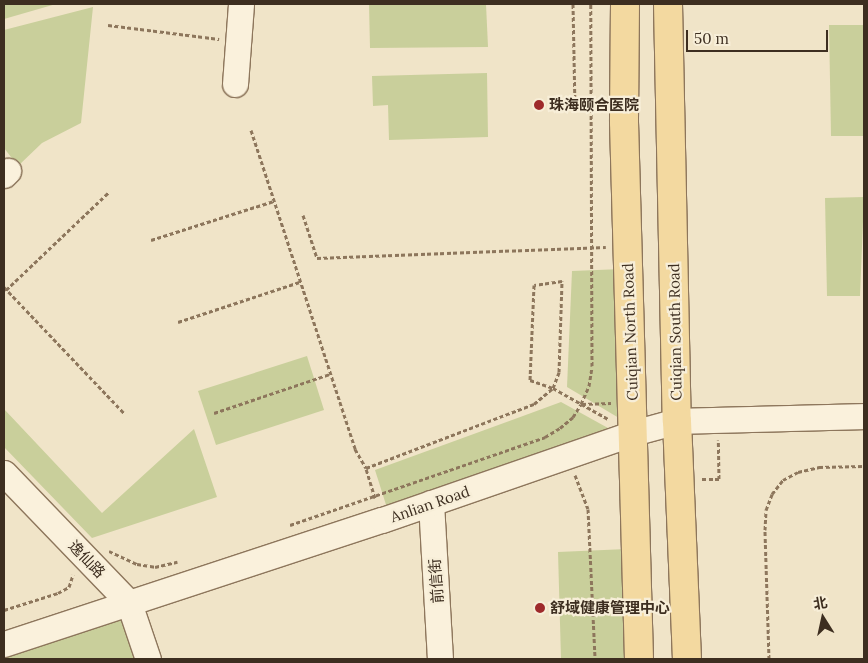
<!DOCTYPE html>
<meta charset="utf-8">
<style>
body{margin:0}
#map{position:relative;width:868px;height:663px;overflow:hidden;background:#f0e4c8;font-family:Lora,"Noto Sans SC",serif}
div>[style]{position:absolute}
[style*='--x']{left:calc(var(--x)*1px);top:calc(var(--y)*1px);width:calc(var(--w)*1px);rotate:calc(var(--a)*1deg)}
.green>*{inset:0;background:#c9cf9b}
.path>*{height:3px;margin-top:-1.5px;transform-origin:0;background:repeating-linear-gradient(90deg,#8d765c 0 4px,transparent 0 6.5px)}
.roads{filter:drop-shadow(1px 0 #8d765c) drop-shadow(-1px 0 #8d765c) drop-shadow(0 1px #8d765c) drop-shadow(0 -1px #8d765c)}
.minor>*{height:25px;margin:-12.5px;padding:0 12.5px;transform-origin:12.5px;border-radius:12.5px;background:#faf1dc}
.major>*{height:28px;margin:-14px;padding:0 14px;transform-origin:14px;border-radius:14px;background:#f3d9a0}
.dots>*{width:14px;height:14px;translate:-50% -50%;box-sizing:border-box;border:2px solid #f7eed8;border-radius:50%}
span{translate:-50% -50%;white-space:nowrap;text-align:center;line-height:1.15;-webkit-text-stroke:4.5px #f7eed8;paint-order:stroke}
.poi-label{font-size:15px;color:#3d2e20;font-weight:700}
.left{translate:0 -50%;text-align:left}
.street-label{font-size:15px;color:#3d2e20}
.frame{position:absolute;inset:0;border:5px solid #3d2e20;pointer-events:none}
.north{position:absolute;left:798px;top:593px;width:50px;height:50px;-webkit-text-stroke:4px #f7eed8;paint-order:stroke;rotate:350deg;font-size:14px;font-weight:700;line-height:20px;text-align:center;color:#3d2e20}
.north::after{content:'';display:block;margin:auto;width:18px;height:22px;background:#3d2e20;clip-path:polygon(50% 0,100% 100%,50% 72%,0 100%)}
.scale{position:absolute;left:686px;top:30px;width:142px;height:22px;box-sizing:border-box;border:2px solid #3d2e20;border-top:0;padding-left:6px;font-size:15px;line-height:18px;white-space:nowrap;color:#3d2e20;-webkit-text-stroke:4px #f7eed8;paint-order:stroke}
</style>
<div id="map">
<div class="green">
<i style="clip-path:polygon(4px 4px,56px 4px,4px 19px)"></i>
<i style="clip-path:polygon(369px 4px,486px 4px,488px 47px,370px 48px)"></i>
<i style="clip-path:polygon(93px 7px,81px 123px,42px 143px,18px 166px,4px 148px,4px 30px)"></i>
<i style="clip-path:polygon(829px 25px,863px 25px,864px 136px,831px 136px)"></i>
<i style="clip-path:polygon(487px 73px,488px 137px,389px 140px,388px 105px,373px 106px,372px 76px)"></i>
<i style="clip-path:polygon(864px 197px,860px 296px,827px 296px,825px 198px)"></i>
<i style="clip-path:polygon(622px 269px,624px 421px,567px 387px,572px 271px)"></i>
<i style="clip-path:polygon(307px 356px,324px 410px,216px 445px,198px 391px)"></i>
<i style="clip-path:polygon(561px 402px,617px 433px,388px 511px,375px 470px)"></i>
<i style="clip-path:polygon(4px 409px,102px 513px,194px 429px,217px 497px,92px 538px,4px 447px)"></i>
<i style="clip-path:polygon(627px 549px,630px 659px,561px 659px,558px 552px)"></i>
<i style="clip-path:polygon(128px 606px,141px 659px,4px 659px,4px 648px)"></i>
</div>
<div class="path">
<i style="--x:573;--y:4;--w:102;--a:88.9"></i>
<i style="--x:108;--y:25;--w:112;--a:7.2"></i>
<i style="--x:251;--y:130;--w:336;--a:71.9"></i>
<i style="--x:355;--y:449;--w:22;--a:60"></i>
<i style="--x:303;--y:215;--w:45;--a:72"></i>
<i style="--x:317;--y:258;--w:289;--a:-2.2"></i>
<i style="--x:151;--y:240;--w:129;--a:-17.6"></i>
<i style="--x:4;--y:287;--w:174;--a:46.4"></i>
<i style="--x:6;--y:290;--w:142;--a:-43.6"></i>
<i style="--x:178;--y:322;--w:128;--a:-18.2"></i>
<i style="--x:582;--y:404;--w:29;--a:-2"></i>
<i style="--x:214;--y:413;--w:122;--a:-18.6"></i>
<i style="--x:575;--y:475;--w:36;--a:69"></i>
<i style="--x:588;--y:509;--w:150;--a:87.3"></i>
<i style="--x:702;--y:479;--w:17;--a:0"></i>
<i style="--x:719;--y:479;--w:39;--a:-91"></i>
<i style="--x:375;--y:498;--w:31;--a:-107"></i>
<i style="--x:366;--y:468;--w:180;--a:-20.9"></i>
<i style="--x:534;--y:404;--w:25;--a:-40"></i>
<i style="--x:553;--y:388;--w:17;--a:-69"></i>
<i style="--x:559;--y:372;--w:91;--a:-88.1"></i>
<i style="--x:562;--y:281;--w:28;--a:172"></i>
<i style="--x:534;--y:285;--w:95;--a:92.4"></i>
<i style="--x:530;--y:380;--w:24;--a:19"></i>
<i style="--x:553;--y:388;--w:63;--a:29.4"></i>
<i style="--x:290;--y:525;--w:270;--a:-19"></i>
<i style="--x:545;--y:437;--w:17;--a:-31"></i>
<i style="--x:560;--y:428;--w:17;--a:-40"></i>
<i style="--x:573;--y:417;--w:15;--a:-58"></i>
<i style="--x:581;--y:404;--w:20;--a:-66"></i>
<i style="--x:589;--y:386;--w:20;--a:-81"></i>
<i style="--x:592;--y:366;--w:362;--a:-90.2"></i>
<i style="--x:109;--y:551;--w:31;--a:25"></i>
<i style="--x:137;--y:564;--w:18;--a:9"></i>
<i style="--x:155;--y:567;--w:23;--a:-13"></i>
<i style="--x:4;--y:610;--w:57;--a:-17.5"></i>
<i style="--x:58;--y:593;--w:13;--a:-29"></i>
<i style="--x:69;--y:587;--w:13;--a:-72"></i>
<i style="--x:769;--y:659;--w:129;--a:-91.8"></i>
<i style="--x:765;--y:530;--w:20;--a:-87"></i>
<i style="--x:766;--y:510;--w:17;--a:-69"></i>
<i style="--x:772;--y:494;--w:18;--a:-52"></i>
<i style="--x:783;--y:480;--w:17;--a:-28"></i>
<i style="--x:798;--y:472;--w:22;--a:-13"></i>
<i style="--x:819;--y:467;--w:45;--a:-1.3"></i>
</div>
<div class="roads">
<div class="minor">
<i style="--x:235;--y:84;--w:80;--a:-85.7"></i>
<i style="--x:4;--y:175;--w:6;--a:-45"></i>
<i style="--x:4;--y:473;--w:180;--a:46.1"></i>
<i style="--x:129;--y:603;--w:59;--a:71.3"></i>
<i style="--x:431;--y:503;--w:156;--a:86.7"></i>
<i style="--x:4;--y:644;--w:398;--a:-18.2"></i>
<i style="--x:382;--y:520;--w:266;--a:-19.1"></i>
<i style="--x:633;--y:433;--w:46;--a:-15.3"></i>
<i style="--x:677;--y:421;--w:187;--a:-1.5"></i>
</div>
<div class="major">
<i style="--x:625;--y:4;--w:118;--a:90.5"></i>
<i style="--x:624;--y:122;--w:537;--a:88.4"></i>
<i style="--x:668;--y:4;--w:417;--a:88.8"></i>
<i style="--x:677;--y:421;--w:238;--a:87.6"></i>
</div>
</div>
<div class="dots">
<i style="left:539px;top:105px;background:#9e2a2b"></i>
<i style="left:540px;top:608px;background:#9e2a2b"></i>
</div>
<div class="poi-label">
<span class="left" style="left:549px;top:105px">珠海颐合医院</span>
<span class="left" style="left:550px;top:608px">舒域健康管理中心</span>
</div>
<div class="street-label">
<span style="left:630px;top:332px;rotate:-92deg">Cuiqian North Road</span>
<span style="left:675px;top:332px;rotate:-91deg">Cuiqian South Road</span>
<span style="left:430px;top:504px;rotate:-19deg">Anlian Road</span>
<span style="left:87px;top:559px;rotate:46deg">逸仙路</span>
<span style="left:436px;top:581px;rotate:-94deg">前信街</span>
</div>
<div class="frame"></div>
<div class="north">北</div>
<div class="scale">50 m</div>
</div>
